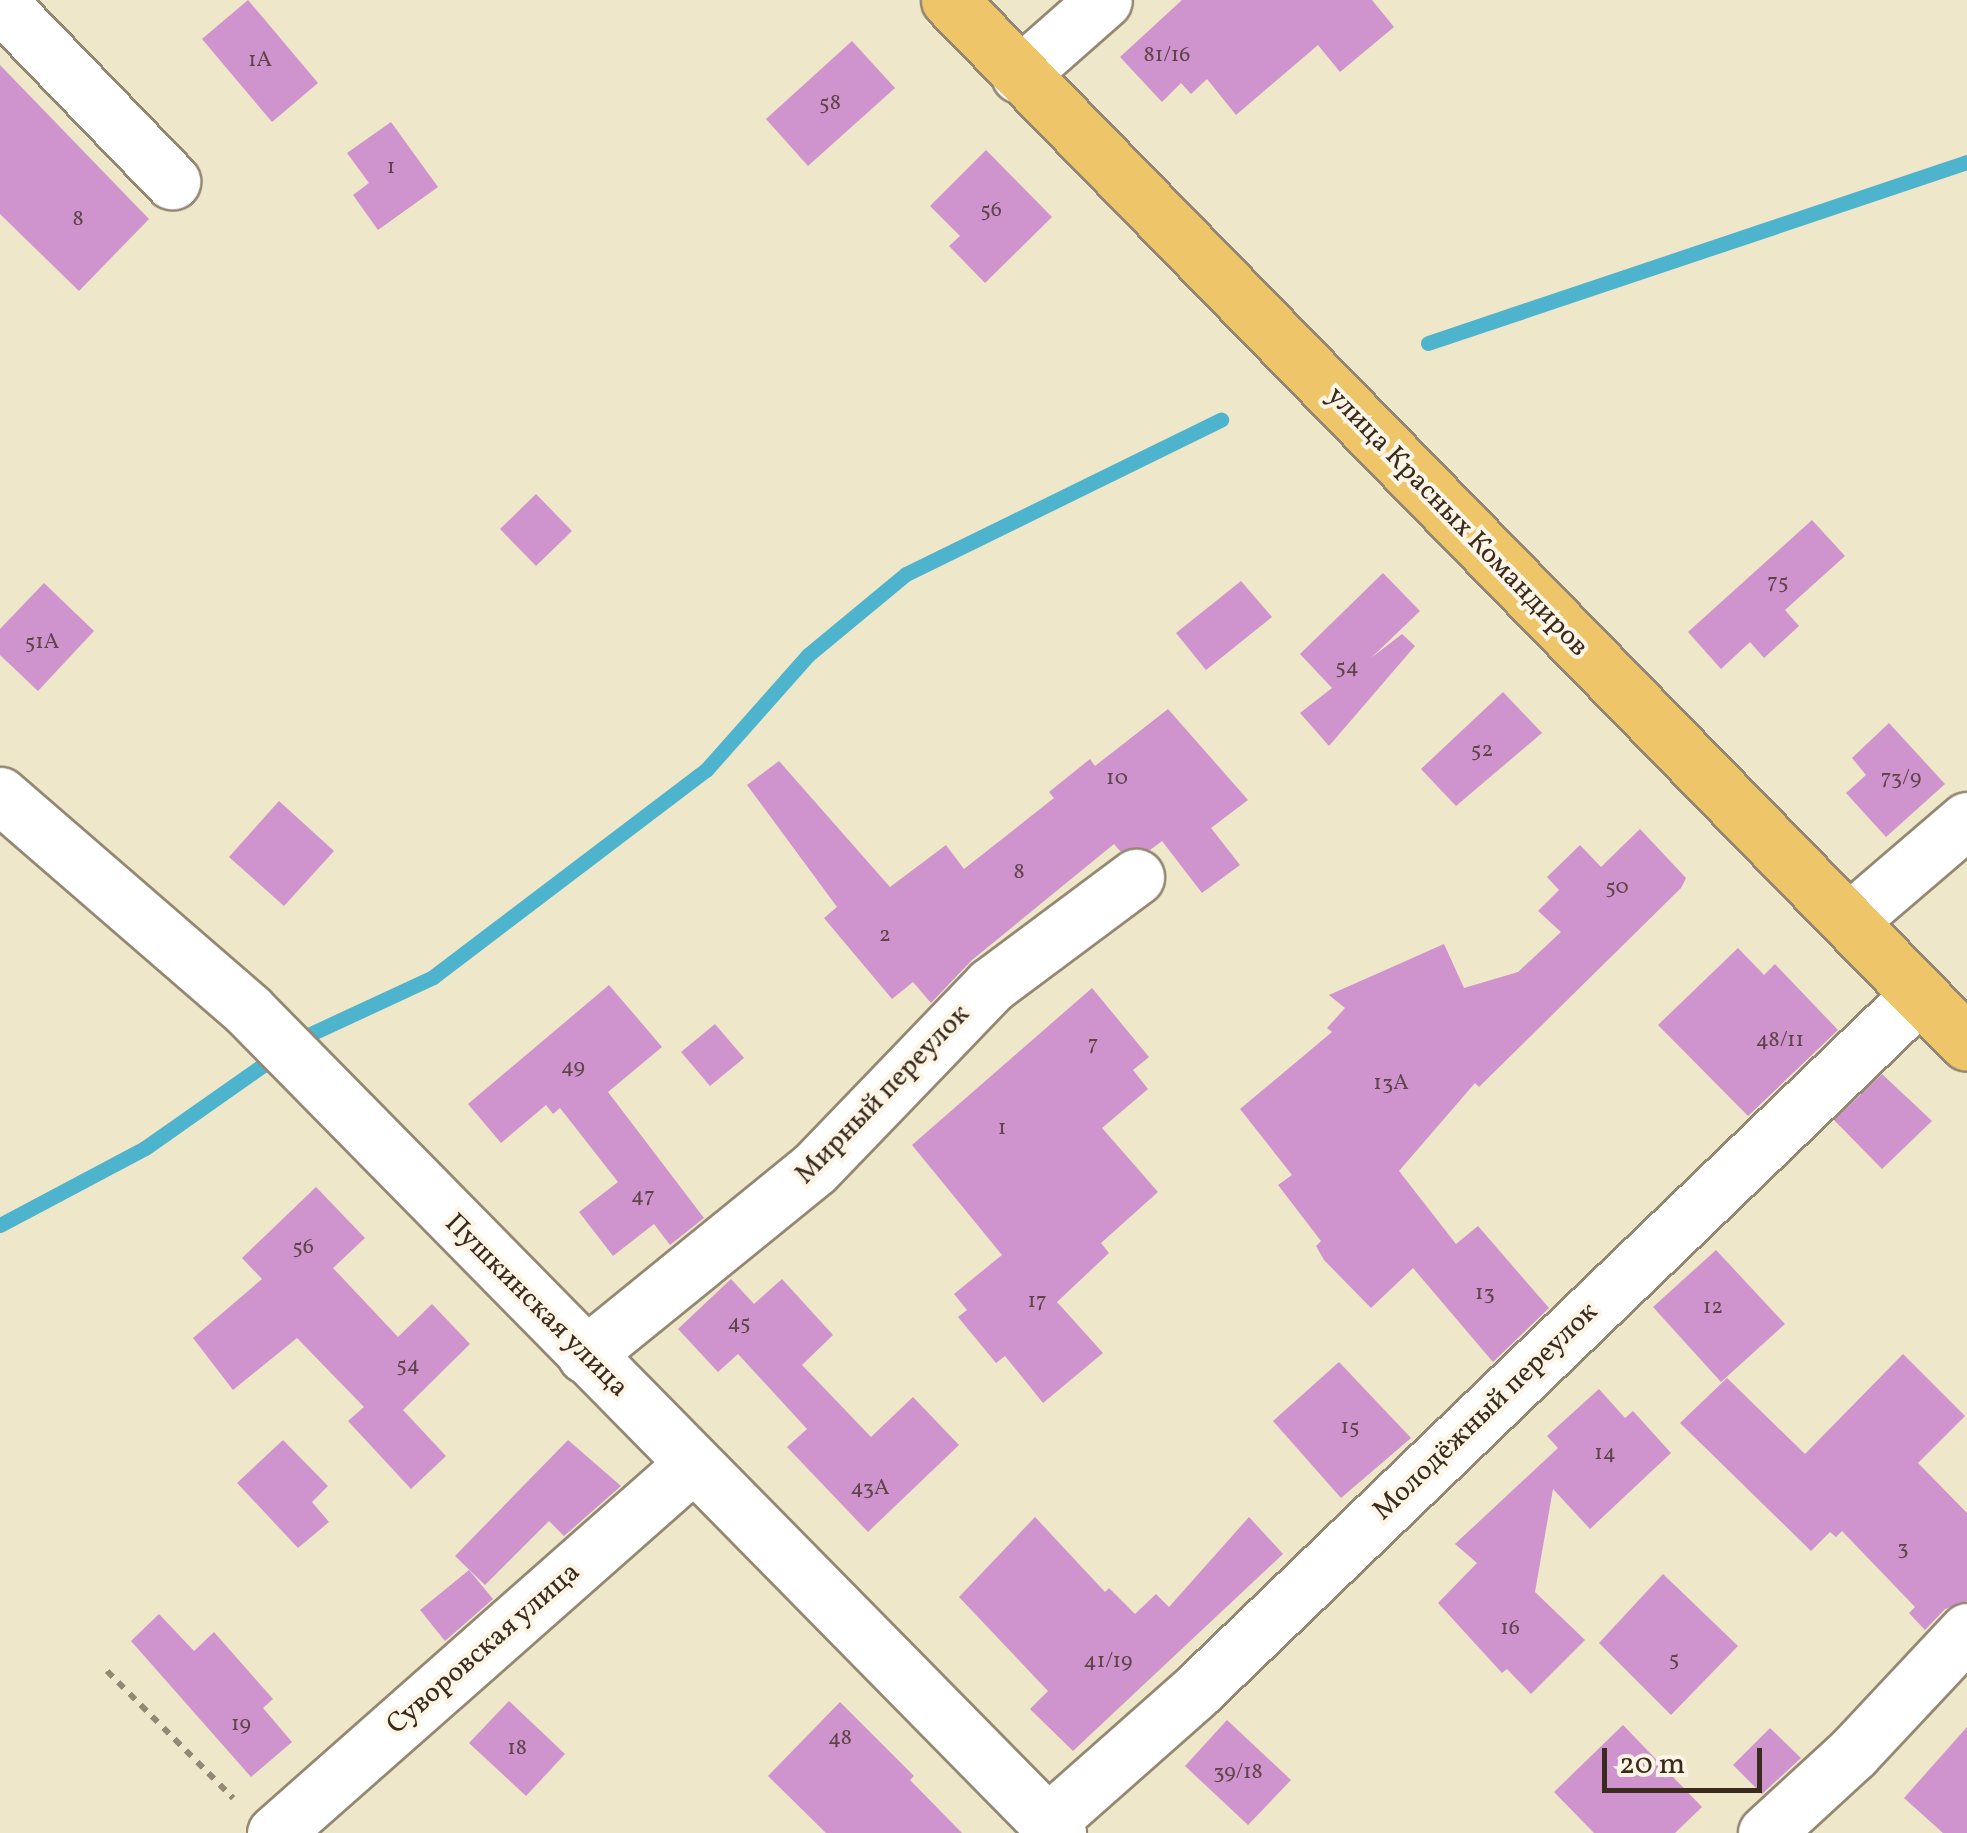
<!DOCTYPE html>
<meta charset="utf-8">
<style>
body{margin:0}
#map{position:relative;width:1967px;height:1833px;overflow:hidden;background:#eee7c9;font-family:Vollkorn,serif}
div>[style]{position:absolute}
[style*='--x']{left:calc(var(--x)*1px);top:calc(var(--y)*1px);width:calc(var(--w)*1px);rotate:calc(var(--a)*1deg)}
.stream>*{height:15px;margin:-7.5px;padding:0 7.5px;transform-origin:7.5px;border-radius:7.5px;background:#4eb3cd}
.building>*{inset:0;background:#cf94cd}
.path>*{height:6px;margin-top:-3px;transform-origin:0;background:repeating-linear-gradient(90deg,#948874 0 8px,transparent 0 16px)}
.roads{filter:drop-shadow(2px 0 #948874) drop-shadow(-2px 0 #948874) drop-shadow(0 2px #948874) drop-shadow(0 -2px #948874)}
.minor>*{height:55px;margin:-27.5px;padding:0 27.5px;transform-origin:27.5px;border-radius:27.5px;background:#fff}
.major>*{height:55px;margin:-27.5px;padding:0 27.5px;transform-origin:27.5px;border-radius:27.5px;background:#eec569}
span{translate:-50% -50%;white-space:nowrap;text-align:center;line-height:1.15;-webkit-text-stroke:8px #fcf5e5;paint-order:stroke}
.number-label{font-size:22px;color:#60444a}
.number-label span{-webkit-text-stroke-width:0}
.street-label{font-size:28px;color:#3b2a1e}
.scale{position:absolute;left:1602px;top:1748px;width:160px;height:45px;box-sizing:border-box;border:5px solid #3b2a1e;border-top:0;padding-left:12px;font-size:30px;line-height:35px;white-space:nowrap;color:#3b2a1e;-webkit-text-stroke:8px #fcf5e5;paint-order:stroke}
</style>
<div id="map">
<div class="stream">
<i style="--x:1428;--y:343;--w:569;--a:-18.56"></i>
<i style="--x:304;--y:1037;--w:142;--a:-24.9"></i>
<i style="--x:433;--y:977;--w:343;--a:-37.2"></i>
<i style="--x:706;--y:770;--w:154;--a:-48.4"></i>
<i style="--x:808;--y:655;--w:127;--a:-39.6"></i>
<i style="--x:906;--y:574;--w:351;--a:-26.1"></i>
<i style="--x:0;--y:1225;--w:164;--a:-28"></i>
<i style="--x:145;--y:1148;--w:148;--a:-35.1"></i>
</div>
<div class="building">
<i style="clip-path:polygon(248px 0,318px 83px,272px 122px,202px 39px)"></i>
<i style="clip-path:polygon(1182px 0,1372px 0,1394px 27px,1340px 72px,1318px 45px,1236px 115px,1207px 79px,1191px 94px,1181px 83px,1162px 102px,1120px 57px)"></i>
<i style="clip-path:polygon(852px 41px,895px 88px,808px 166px,766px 119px)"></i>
<i style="clip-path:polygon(0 65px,149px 219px,79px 291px,0 214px)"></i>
<i style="clip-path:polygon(391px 122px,438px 187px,378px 230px,353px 195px,369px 183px,347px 153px)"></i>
<i style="clip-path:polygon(986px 150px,1052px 217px,985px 283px,949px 246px,960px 236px,930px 206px)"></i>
<i style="clip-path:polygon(536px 494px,572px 531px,536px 566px,500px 529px)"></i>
<i style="clip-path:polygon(1812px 520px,1845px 556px,1785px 610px,1799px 626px,1764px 658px,1750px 642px,1721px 669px,1688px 632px)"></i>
<i style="clip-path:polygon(1383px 573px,1420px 611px,1371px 658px,1402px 634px,1415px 646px,1329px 746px,1300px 713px,1332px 688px,1300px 654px)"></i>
<i style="clip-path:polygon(1241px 581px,1272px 617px,1206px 670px,1176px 633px)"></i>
<i style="clip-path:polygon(44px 583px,94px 631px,38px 691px,0 655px,0 629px)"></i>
<i style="clip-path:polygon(1503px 692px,1542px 733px,1456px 806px,1421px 769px)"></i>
<i style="clip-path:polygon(1168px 709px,1248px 800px,1211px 828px,1240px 865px,1202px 893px,1162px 841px,1150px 850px,1120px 851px,1114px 844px,972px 960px,931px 1003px,913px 982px,892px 999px,824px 918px,837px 907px,747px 785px,779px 761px,890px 887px,946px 845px,964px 869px,1054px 798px,1049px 792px,1090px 759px,1095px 766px)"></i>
<i style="clip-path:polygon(1889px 723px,1945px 784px,1886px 837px,1846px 793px,1866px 775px,1852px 758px)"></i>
<i style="clip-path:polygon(279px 801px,334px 851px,284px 906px,229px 857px)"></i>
<i style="clip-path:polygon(1640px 829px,1686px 878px,1681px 888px,1479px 1087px,1475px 1083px,1399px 1171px,1456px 1244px,1478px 1226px,1549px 1308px,1493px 1362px,1413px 1268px,1371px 1308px,1324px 1260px,1316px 1246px,1321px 1241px,1278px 1185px,1292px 1175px,1240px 1109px,1332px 1032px,1327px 1028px,1345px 1008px,1329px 995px,1444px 944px,1464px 988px,1518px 972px,1561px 932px,1538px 911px,1559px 890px,1547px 877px,1580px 845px,1601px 867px)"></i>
<i style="clip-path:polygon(1738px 948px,1764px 975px,1775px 964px,1838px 1030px,1748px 1116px,1658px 1025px)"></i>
<i style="clip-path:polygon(609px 985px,662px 1047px,608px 1092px,704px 1218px,670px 1245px,654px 1224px,613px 1256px,579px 1212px,618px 1182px,560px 1108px,553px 1114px,546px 1105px,501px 1143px,468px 1104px)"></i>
<i style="clip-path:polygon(1092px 988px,1149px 1057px,1133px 1070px,1148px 1089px,1102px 1128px,1158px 1192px,1101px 1243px,1109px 1253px,1057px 1302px,1103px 1353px,1043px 1403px,1005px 1356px,996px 1363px,958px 1317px,967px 1310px,954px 1294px,1002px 1255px,912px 1145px)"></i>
<i style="clip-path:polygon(715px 1024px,744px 1058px,710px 1086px,681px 1052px)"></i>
<i style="clip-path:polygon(1882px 1074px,1932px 1121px,1882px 1169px,1834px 1120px)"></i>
<i style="clip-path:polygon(316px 1187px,365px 1238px,333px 1268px,398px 1337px,432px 1304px,470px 1344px,403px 1410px,446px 1456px,411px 1489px,348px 1421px,364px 1407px,297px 1338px,233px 1390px,193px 1338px,262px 1279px,242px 1258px)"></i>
<i style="clip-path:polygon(1716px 1250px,1785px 1324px,1721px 1382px,1653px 1307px)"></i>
<i style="clip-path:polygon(731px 1279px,754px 1304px,782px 1279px,833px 1335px,802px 1365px,871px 1437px,913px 1397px,959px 1445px,868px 1532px,787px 1447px,807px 1429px,738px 1354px,718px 1372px,678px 1329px)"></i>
<i style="clip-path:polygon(1903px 1354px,1965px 1416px,1918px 1463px,1967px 1513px,1967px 1601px,1945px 1609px,1925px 1630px,1909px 1613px,1915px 1607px,1842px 1531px,1836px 1537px,1830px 1532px,1811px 1551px,1680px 1423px,1727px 1378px,1805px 1454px)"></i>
<i style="clip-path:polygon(1339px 1362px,1411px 1438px,1341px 1498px,1273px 1421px)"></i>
<i style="clip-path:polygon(1599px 1389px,1625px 1418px,1633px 1411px,1671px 1453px,1590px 1529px,1553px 1489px,1535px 1592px,1585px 1640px,1531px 1694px,1507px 1669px,1502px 1673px,1438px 1603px,1477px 1563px,1455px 1544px,1558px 1448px,1547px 1436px)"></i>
<i style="clip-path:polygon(283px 1440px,328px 1486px,312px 1502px,329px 1522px,298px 1548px,237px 1483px)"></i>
<i style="clip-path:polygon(568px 1440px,621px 1486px,564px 1536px,549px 1521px,485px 1585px,455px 1556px)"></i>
<i style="clip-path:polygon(1035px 1517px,1105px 1592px,1109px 1588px,1135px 1614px,1156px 1594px,1169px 1607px,1249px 1517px,1283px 1554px,1073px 1751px,1030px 1709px,1048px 1691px,959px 1597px)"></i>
<i style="clip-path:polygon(469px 1570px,493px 1599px,445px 1641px,420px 1610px)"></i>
<i style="clip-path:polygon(1663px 1574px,1738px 1646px,1671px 1715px,1599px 1643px)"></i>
<i style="clip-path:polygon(159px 1614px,194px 1651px,214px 1632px,273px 1699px,263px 1708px,292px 1742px,251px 1777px,131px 1641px)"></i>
<i style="clip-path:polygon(509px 1701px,565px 1754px,526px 1796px,469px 1743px)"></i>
<i style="clip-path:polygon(840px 1702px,914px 1776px,910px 1780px,962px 1833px,826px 1833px,768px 1776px)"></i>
<i style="clip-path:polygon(1227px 1720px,1291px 1780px,1248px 1825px,1185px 1766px)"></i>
<i style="clip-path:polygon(1623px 1725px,1702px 1807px,1675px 1833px,1594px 1833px,1554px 1792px)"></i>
<i style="clip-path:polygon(1967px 1727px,1967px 1833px,1943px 1833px,1904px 1798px)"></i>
<i style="clip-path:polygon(1770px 1728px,1801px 1758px,1762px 1794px,1733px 1765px)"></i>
</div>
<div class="path">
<i style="--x:107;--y:1671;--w:179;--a:45.2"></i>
</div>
<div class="roads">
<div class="minor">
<i style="--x:0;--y:3;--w:248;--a:46"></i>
<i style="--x:1019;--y:75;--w:113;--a:-41.4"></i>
<i style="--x:0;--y:795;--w:328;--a:40.9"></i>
<i style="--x:248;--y:1010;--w:1155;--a:45.46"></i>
<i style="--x:1849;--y:921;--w:155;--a:-40.6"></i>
<i style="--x:585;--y:1355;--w:295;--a:-39.1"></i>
<i style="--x:814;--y:1169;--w:255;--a:-46.1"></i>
<i style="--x:991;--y:985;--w:181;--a:-36.7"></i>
<i style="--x:1047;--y:1823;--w:195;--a:-41.5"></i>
<i style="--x:1193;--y:1694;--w:1008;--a:-43.91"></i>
<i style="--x:275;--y:1833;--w:558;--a:-41.44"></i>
<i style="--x:1766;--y:1833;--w:118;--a:-42.6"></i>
<i style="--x:1853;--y:1753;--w:167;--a:-46.9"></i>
</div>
<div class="major">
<i style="--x:949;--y:0;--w:1457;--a:45.69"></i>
</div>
</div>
<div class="number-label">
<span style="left:1167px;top:56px">81/16</span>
<span style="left:260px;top:61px">1А</span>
<span style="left:830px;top:104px">58</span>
<span style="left:391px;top:168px">1</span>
<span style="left:991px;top:211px">56</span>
<span style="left:78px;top:220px">8</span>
<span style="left:1778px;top:583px">75</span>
<span style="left:42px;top:643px">51А</span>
<span style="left:1347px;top:668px">54</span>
<span style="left:1482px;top:751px">52</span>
<span style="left:1117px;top:779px">10</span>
<span style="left:1901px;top:779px">73/9</span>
<span style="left:1019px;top:873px">8</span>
<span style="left:1617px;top:888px">50</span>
<span style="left:885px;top:936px">2</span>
<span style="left:1780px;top:1041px">48/11</span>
<span style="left:1093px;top:1045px">7</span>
<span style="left:573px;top:1068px">49</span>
<span style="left:1391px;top:1084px">13А</span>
<span style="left:1002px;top:1129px">1</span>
<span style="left:643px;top:1197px">47</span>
<span style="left:303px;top:1248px">56</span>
<span style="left:1485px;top:1294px">13</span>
<span style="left:1037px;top:1302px">17</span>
<span style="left:1713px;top:1308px">12</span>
<span style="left:739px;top:1324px">45</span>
<span style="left:408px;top:1366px">54</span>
<span style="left:1350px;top:1428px">15</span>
<span style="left:1605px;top:1454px">14</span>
<span style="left:870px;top:1489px">43А</span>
<span style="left:1903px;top:1549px">3</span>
<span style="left:1510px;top:1629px">16</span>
<span style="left:1674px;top:1660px">5</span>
<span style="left:1108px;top:1662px">41/19</span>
<span style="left:241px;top:1725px">19</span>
<span style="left:840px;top:1739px">48</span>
<span style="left:517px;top:1749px">18</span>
<span style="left:1238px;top:1773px">39/18</span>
</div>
<div class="street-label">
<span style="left:1457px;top:522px;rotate:46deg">улица Красных Командиров</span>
<span style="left:883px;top:1095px;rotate:-46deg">Мирный переулок</span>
<span style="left:536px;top:1306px;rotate:45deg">Пушкинская улица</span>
<span style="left:1486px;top:1412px;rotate:-44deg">Молодёжный переулок</span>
<span style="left:484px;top:1649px;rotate:-41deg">Суворовская улица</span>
</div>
<div class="scale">20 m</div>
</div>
